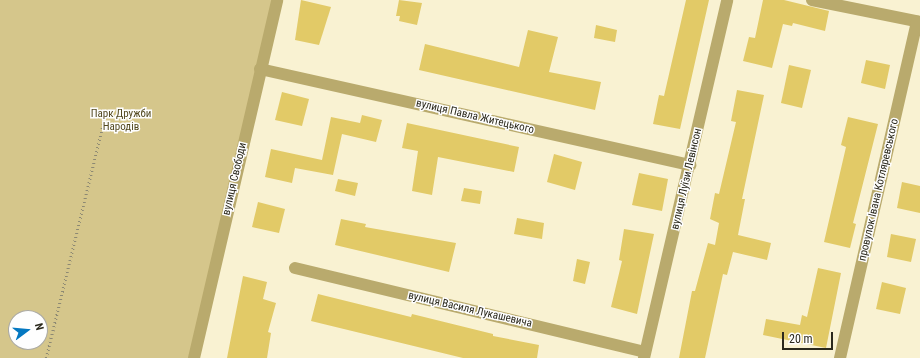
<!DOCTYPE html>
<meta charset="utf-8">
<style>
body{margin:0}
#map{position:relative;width:920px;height:358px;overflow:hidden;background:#f9f2d2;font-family:"Roboto Condensed",sans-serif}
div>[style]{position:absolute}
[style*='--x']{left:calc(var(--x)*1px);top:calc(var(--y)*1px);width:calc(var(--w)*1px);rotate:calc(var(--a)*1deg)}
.green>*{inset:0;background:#d5c68b}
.building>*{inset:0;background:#e2ca67}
.path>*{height:2.5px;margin-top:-1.25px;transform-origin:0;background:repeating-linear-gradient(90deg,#8d8973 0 1px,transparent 0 4px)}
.minor>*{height:12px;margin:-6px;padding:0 6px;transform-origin:6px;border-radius:6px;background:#b9aa6d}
span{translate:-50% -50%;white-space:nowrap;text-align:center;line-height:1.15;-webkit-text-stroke:3px #fefefe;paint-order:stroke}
.park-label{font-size:11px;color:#534920}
.street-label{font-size:11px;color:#2b291d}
.north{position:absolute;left:8px;top:310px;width:40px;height:40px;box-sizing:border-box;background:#fefefe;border:1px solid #aaa9a4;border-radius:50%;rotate:74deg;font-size:11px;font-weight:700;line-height:16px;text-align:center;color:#2b291d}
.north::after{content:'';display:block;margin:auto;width:14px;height:18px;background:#0478c1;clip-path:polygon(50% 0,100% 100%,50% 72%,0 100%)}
.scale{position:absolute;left:782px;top:332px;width:51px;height:18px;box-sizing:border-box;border:2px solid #2b291d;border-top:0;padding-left:5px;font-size:12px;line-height:14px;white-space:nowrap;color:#2b291d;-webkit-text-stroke:3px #fefefe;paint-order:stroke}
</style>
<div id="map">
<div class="green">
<i style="clip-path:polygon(evenodd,0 0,274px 0,194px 358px,0 358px,0 0,16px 318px,40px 318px,40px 342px,16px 342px,16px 318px)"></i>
</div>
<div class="building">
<i style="clip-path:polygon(301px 0,331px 7px,319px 45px,295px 40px)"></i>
<i style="clip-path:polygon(399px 0,422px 3px,417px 25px,399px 21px,400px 16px,396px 16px)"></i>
<i style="clip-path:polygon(686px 0,709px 0,680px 129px,653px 124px,659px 95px,664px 96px)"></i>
<i style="clip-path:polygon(763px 0,784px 0,829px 11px,825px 31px,793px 23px,792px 26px,783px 24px,772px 68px,743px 61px,749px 37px,755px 38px)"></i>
<i style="clip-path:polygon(596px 25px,617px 30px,615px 42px,594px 38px)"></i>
<i style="clip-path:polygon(528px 30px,558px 37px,549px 72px,601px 82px,595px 110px,419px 70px,425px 44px,519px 67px)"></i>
<i style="clip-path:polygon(866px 60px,890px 65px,885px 89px,861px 83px)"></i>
<i style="clip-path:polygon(789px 65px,811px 70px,802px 108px,781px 103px)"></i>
<i style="clip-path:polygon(737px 90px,764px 95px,742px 199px,745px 199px,738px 235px,771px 243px,767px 260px,733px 252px,727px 275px,723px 274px,705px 358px,679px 358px,692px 291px,695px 291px,708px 243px,715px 245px,719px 223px,710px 219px,715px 193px,719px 194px,736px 122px,731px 121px)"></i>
<i style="clip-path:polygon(282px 92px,309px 99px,302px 126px,275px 120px)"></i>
<i style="clip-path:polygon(362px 115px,382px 120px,376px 142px,342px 134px,333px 175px,295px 168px,292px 183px,265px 177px,271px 149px,322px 160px,331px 117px,360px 123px)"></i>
<i style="clip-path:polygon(848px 117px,878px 124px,853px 223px,856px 224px,850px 248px,824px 242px,846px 147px,841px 145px)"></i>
<i style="clip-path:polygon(407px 123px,519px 147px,514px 172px,438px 157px,432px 195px,412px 191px,418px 151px,402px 148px)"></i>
<i style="clip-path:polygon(554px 154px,582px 162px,575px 190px,547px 182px)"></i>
<i style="clip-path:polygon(639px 173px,668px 179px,662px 211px,632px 205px)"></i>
<i style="clip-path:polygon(338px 179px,358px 183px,355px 196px,335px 191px)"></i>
<i style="clip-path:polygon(902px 182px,920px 186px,920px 213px,897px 208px)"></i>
<i style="clip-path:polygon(464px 188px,482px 191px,480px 204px,461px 201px)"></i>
<i style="clip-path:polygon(258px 202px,285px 209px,279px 233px,252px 227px)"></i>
<i style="clip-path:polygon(517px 218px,544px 223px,542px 239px,514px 234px)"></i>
<i style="clip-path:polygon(341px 219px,366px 224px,365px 227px,456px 243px,449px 272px,335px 245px)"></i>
<i style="clip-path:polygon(624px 229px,654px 234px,637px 314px,611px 307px,622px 261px,619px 260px)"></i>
<i style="clip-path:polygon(891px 234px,916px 239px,911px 262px,887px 257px)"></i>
<i style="clip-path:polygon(577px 259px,590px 262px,585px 284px,573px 281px)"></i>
<i style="clip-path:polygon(818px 268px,841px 273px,826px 348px,763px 335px,766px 319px,800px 325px,802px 315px,807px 317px)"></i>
<i style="clip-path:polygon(243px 276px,267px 282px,263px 299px,276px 303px,268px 332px,271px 333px,267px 358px,227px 358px)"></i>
<i style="clip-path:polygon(882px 282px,906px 288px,900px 314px,876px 309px)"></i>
<i style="clip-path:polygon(318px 294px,411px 317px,412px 314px,493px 334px,493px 336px,539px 345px,537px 358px,463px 358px,311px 321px)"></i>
</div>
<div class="path">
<i style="--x:46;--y:358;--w:241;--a:-76.3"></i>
</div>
<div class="minor">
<i style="--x:812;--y:0;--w:110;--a:11.5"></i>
<i style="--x:260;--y:69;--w:441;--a:12.6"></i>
<i style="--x:295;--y:268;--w:360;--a:13.5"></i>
<i style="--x:194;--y:358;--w:367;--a:-76.9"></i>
<i style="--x:644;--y:358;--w:367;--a:-76.9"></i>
<i style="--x:840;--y:358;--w:345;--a:-77.1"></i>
</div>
<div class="park-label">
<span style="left:121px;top:121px">Парк Дружби<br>Народів</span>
</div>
<div class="street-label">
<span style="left:475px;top:117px;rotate:13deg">вулиця Павла Житецького</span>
<span style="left:235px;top:179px;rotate:-77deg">вулиця Свободи</span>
<span style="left:687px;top:179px;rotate:-77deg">вулиця Луїзи Левінсон</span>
<span style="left:879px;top:190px;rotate:-77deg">провулок Івана Котляревського</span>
<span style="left:470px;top:310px;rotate:13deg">вулиця Василя Лукашевича</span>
</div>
<div class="north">N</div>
<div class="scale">20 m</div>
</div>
